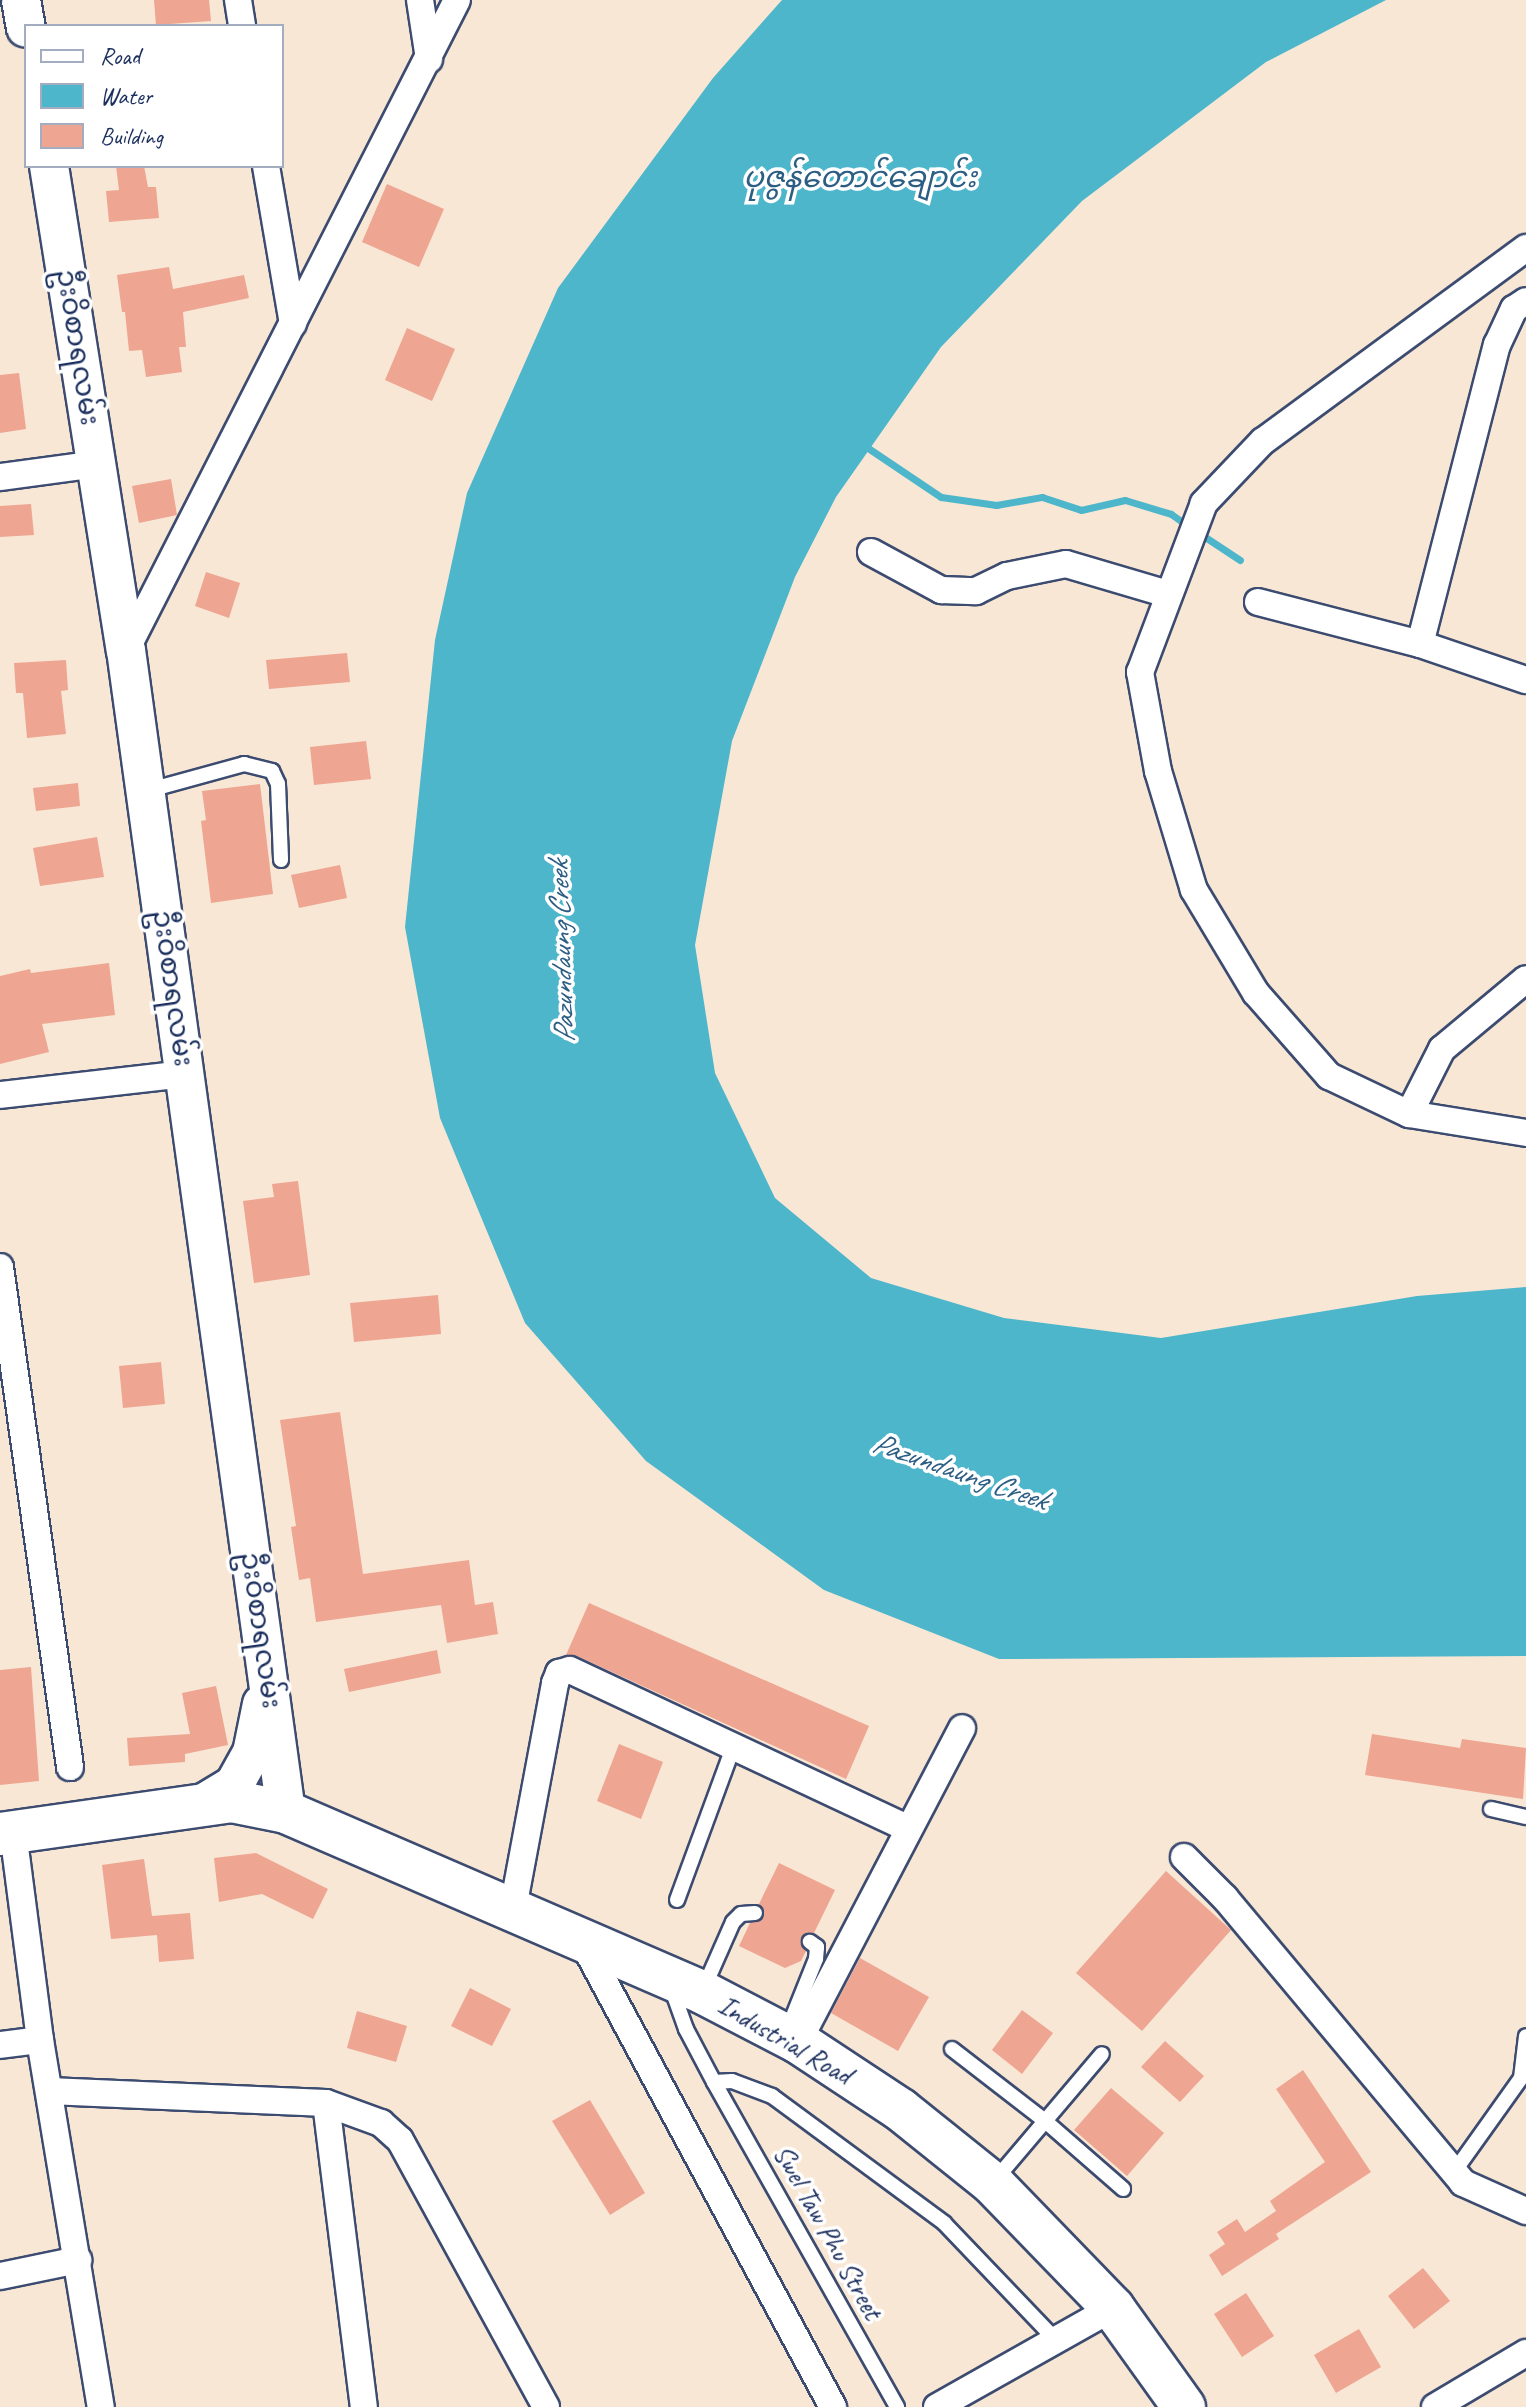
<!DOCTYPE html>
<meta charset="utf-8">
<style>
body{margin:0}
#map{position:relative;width:1526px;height:2407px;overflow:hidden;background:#f8e7d5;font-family:Caveat,"Noto Sans Myanmar",sans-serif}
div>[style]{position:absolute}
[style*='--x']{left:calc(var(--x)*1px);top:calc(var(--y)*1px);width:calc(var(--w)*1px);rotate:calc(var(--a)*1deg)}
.water>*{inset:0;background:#4db6cb}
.stream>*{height:7px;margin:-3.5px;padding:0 3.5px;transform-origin:3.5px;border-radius:3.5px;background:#4db6cb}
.building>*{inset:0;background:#eea592}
.roads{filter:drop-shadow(2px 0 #3c4b70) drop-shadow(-2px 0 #3c4b70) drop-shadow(0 2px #3c4b70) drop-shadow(0 -2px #3c4b70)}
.service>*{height:14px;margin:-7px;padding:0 7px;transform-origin:7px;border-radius:7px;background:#fff}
.minor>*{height:26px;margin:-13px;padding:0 13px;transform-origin:13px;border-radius:13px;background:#fff}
.secondary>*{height:38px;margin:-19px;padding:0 19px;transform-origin:19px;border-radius:19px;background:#fff}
.primary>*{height:42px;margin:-21px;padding:0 21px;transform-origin:21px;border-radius:21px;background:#fff}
span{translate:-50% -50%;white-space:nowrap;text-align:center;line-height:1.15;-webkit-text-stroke:7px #fff;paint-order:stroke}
.street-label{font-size:28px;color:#1b2f5e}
.water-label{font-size:30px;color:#2c5e84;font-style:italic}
.legend{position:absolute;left:24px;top:24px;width:260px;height:144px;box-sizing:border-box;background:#fff;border:2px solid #a4acbf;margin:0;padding:10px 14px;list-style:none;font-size:24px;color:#1b2f5e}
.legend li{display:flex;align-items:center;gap:16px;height:40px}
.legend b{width:40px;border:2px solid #a4acbf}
</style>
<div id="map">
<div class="water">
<i style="clip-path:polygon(782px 0,1386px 0,1266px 62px,1082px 201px,941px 347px,836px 497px,795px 577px,732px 741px,695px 945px,715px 1073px,775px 1198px,871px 1278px,1004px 1318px,1161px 1338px,1417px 1296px,1526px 1287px,1526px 1656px,999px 1659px,824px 1590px,646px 1461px,525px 1323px,440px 1118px,405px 927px,435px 640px,467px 493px,558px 288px,713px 78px)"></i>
</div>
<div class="stream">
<i style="--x:862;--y:444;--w:95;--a:33.9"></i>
<i style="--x:941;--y:497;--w:56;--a:8.3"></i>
<i style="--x:996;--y:505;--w:47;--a:-9.9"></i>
<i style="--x:1042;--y:497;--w:41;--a:18.4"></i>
<i style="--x:1081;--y:510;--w:45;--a:-12.8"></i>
<i style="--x:1125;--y:500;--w:48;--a:16.9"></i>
<i style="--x:1171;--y:514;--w:21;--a:35"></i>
<i style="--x:1199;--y:533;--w:49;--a:33.4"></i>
</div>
<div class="building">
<i style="clip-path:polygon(154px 0,209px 0,211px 21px,156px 25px)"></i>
<i style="clip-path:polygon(116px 166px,144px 166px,148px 187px,156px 187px,159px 218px,109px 222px,106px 191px,119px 190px)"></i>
<i style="clip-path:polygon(387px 184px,444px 209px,419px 267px,362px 242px)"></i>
<i style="clip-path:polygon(169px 267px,173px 289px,244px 275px,249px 298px,183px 312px,186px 347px,179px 347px,182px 372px,146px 377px,142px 350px,129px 351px,125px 312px,122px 312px,117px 275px)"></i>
<i style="clip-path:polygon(407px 328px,455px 349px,432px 401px,385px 380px)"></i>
<i style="clip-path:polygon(19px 373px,26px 429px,0 433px,0 375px)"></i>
<i style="clip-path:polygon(171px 479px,177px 515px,139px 523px,132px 486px)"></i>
<i style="clip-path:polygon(31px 504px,34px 535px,0 537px,0 506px)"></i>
<i style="clip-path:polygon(206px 572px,240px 583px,229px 618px,195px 606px)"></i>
<i style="clip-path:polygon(347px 653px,350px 682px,269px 689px,266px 660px)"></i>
<i style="clip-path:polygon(66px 660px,68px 690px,61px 691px,66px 734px,27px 738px,23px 693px,16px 693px,14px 663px)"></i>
<i style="clip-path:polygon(366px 741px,371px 779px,314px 785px,310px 747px)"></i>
<i style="clip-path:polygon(78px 783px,80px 806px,36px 811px,33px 788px)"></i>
<i style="clip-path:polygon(260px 784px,273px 894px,211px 903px,201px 821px,206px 820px,202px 791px)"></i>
<i style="clip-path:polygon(97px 837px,104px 877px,40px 886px,33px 848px)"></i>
<i style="clip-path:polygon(340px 865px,347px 898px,299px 908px,291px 875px)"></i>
<i style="clip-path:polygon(109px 963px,115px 1015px,42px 1024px,49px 1052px,0 1064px,0 976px,30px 969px,31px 973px)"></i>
<i style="clip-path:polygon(298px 1181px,310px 1275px,254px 1283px,243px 1201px,274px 1197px,272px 1184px)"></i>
<i style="clip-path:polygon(438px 1295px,441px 1334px,354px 1342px,350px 1303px)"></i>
<i style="clip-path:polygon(161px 1362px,165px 1404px,123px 1408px,119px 1366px)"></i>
<i style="clip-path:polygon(340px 1412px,363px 1574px,469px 1560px,475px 1605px,493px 1602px,498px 1634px,447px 1643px,441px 1605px,316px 1622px,310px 1578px,299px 1580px,291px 1527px,296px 1526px,280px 1420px)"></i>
<i style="clip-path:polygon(589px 1603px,869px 1726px,846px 1779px,577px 1656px,566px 1655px)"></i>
<i style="clip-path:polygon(437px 1650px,441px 1673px,349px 1692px,344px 1669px)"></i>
<i style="clip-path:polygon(31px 1667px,39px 1781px,0 1785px,0 1670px)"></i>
<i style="clip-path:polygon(216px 1686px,228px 1745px,185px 1754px,185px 1762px,129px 1766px,127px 1738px,190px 1734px,182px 1693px)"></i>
<i style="clip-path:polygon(1372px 1734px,1460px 1748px,1462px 1739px,1526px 1748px,1523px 1799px,1365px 1775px)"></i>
<i style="clip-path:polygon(619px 1744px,663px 1762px,641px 1819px,597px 1801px)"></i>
<i style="clip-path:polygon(256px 1853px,328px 1889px,313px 1919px,262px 1894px,219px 1902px,214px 1858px)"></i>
<i style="clip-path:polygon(144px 1859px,152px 1916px,190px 1913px,194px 1959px,159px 1962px,157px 1935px,111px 1939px,102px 1865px)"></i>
<i style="clip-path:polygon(779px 1863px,835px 1890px,814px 1933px,802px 1937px,801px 1945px,806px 1951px,801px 1961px,785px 1968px,739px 1946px,750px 1923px,764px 1917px,759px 1904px)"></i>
<i style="clip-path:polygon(1166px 1871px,1231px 1930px,1142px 2031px,1076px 1973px)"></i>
<i style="clip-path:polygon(860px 1958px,929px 1997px,898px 2051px,831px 2013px)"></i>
<i style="clip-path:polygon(470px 1988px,511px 2009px,492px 2046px,451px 2026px)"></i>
<i style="clip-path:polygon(1022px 2010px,1053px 2033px,1022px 2074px,992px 2050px)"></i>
<i style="clip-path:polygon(357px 2011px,407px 2026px,396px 2062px,347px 2048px)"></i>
<i style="clip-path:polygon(1165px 2041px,1204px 2076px,1180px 2102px,1141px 2067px)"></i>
<i style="clip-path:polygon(1303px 2070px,1371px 2172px,1276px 2234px,1279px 2239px,1222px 2276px,1209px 2255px,1225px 2244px,1217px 2232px,1237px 2219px,1245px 2232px,1276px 2211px,1270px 2201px,1325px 2162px,1276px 2089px)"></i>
<i style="clip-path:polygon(1111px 2088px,1164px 2133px,1127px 2176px,1074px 2130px)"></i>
<i style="clip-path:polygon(590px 2100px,645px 2193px,610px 2215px,552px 2121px)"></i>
<i style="clip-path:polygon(1423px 2268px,1450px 2301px,1414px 2329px,1388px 2296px)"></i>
<i style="clip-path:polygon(1246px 2293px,1274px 2336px,1242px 2357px,1214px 2314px)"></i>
<i style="clip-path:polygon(1359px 2329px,1381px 2367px,1336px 2393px,1314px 2355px)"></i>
</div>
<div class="roads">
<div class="service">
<i style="--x:146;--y:791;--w:102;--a:-15.4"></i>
<i style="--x:244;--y:764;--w:29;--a:14"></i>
<i style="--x:272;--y:771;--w:14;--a:65"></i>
<i style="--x:278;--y:784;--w:76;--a:87.7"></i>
<i style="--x:1491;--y:1809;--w:36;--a:13"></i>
<i style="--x:677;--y:1900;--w:162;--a:-69.8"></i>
<i style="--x:671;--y:1987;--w:45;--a:70.3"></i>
<i style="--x:686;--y:2029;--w:60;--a:62.2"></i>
<i style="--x:714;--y:2082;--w:373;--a:60.6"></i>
<i style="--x:703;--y:1990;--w:74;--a:-66.2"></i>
<i style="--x:733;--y:1922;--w:11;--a:-45"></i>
<i style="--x:741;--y:1914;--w:14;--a:-4"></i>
<i style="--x:787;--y:2031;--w:78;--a:-68.1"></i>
<i style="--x:816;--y:1959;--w:12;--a:-85"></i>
<i style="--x:817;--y:1947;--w:9;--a:-144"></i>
<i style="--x:952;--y:2049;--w:116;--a:37.7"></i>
<i style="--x:1044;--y:2120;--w:105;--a:41.1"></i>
<i style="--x:714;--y:2082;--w:18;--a:-3"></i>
<i style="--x:732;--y:2081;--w:43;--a:20.6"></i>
<i style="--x:772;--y:2096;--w:214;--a:36.4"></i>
<i style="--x:944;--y:2223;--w:162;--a:46.3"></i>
<i style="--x:1454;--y:2172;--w:115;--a:-54.5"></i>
<i style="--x:1521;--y:2078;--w:42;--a:-83.2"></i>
<i style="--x:995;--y:2180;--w:165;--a:-49.7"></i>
</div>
<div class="minor">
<i style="--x:238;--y:0;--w:26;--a:81"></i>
<i style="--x:420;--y:0;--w:60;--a:81.3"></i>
<i style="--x:266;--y:166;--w:160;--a:80.3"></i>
<i style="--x:1526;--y:248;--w:326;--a:143.7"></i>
<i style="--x:1263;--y:441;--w:86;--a:133.6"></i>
<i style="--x:1204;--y:503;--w:181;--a:110.7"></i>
<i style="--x:1140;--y:672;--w:101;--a:79.7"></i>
<i style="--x:1158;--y:771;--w:124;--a:73.2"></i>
<i style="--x:1194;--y:890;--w:120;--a:59"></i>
<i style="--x:1256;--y:993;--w:111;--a:48.7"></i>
<i style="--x:1329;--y:1076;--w:89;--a:25.4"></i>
<i style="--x:1409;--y:1114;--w:119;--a:9.2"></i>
<i style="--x:0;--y:477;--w:99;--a:-7.6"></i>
<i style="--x:871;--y:552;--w:80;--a:28.5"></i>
<i style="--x:941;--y:590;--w:35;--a:2"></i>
<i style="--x:976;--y:591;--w:34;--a:-26"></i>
<i style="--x:1007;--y:576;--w:60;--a:-11.5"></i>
<i style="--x:1066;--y:564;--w:106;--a:16.4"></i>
<i style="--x:1258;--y:602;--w:167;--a:14.5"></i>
<i style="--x:1420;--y:644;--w:112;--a:18.8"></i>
<i style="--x:1420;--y:644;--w:309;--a:-75.6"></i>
<i style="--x:1497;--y:345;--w:40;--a:-65"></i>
<i style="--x:1514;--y:309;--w:14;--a:-34"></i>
<i style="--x:126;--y:650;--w:729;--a:-63.01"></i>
<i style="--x:0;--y:1095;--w:186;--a:-6.5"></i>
<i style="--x:1409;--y:1114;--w:73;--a:-63.1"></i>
<i style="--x:1442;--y:1049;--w:109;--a:-39.8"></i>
<i style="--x:0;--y:1267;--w:505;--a:82.03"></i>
<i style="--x:13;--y:1832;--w:210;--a:82.6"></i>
<i style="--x:40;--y:2040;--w:372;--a:80.6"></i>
<i style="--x:1184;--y:1857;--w:58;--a:45"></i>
<i style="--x:1225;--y:1898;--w:371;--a:50.1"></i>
<i style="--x:1463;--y:2183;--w:69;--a:24"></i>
<i style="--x:513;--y:1908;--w:229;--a:-79.4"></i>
<i style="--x:555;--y:1683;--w:11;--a:-68"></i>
<i style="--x:559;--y:1673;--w:11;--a:-15"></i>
<i style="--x:570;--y:1670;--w:374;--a:25.1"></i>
<i style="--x:581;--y:1939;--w:532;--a:61.7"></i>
<i style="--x:798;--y:2042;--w:354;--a:-62.4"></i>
<i style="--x:0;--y:2045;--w:40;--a:-7.1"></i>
<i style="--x:49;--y:2091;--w:277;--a:2.5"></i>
<i style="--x:326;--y:2103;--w:59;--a:20"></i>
<i style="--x:381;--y:2123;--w:25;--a:42"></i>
<i style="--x:400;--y:2140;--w:304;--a:61.3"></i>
<i style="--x:326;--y:2103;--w:306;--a:82.9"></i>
<i style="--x:0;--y:2276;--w:80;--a:-11.6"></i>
<i style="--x:937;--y:2407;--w:202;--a:-29.4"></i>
<i style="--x:1435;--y:2407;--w:106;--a:-30.7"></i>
</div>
<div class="secondary">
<i style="--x:21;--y:0;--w:28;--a:80"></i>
<i style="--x:49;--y:166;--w:490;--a:81"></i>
<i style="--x:126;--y:650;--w:1173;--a:82.16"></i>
<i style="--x:199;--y:1806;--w:41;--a:-31"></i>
<i style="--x:234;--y:1785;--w:37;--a:-61"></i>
<i style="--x:252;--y:1753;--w:50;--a:-78.5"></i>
</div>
<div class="primary">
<i style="--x:0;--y:1834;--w:233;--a:-8.1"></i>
<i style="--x:231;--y:1801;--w:56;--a:11.3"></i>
<i style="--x:286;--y:1812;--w:453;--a:23.4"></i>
<i style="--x:702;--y:1992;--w:108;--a:27.5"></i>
<i style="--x:798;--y:2042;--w:123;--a:33.4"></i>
<i style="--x:901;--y:2110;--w:117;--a:38.7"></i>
<i style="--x:992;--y:2183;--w:174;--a:45.9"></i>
<i style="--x:1113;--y:2308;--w:122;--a:54.4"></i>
</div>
</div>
<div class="street-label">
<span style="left:78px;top:347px;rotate:81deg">ဦးဝိစာရလမ်း</span>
<span style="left:173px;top:988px;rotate:82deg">ဦးဝိစာရလမ်း</span>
<span style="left:261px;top:1630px;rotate:82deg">ဦးဝိစာရလမ်း</span>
<span style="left:785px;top:2040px;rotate:30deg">Industrial Road</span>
<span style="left:828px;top:2232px;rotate:61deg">Swel Taw Phu Street</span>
</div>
<div class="water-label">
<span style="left:860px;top:177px">ပုဇွန်တောင်ချောင်း</span>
<span style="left:561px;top:952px;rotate:-92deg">Pazundaung Creek</span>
<span style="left:960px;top:1471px;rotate:19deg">Pazundaung Creek</span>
</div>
<ul class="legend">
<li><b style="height:10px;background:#fff"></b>Road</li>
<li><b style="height:22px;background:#4db6cb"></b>Water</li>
<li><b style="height:22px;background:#eea592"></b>Building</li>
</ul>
</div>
